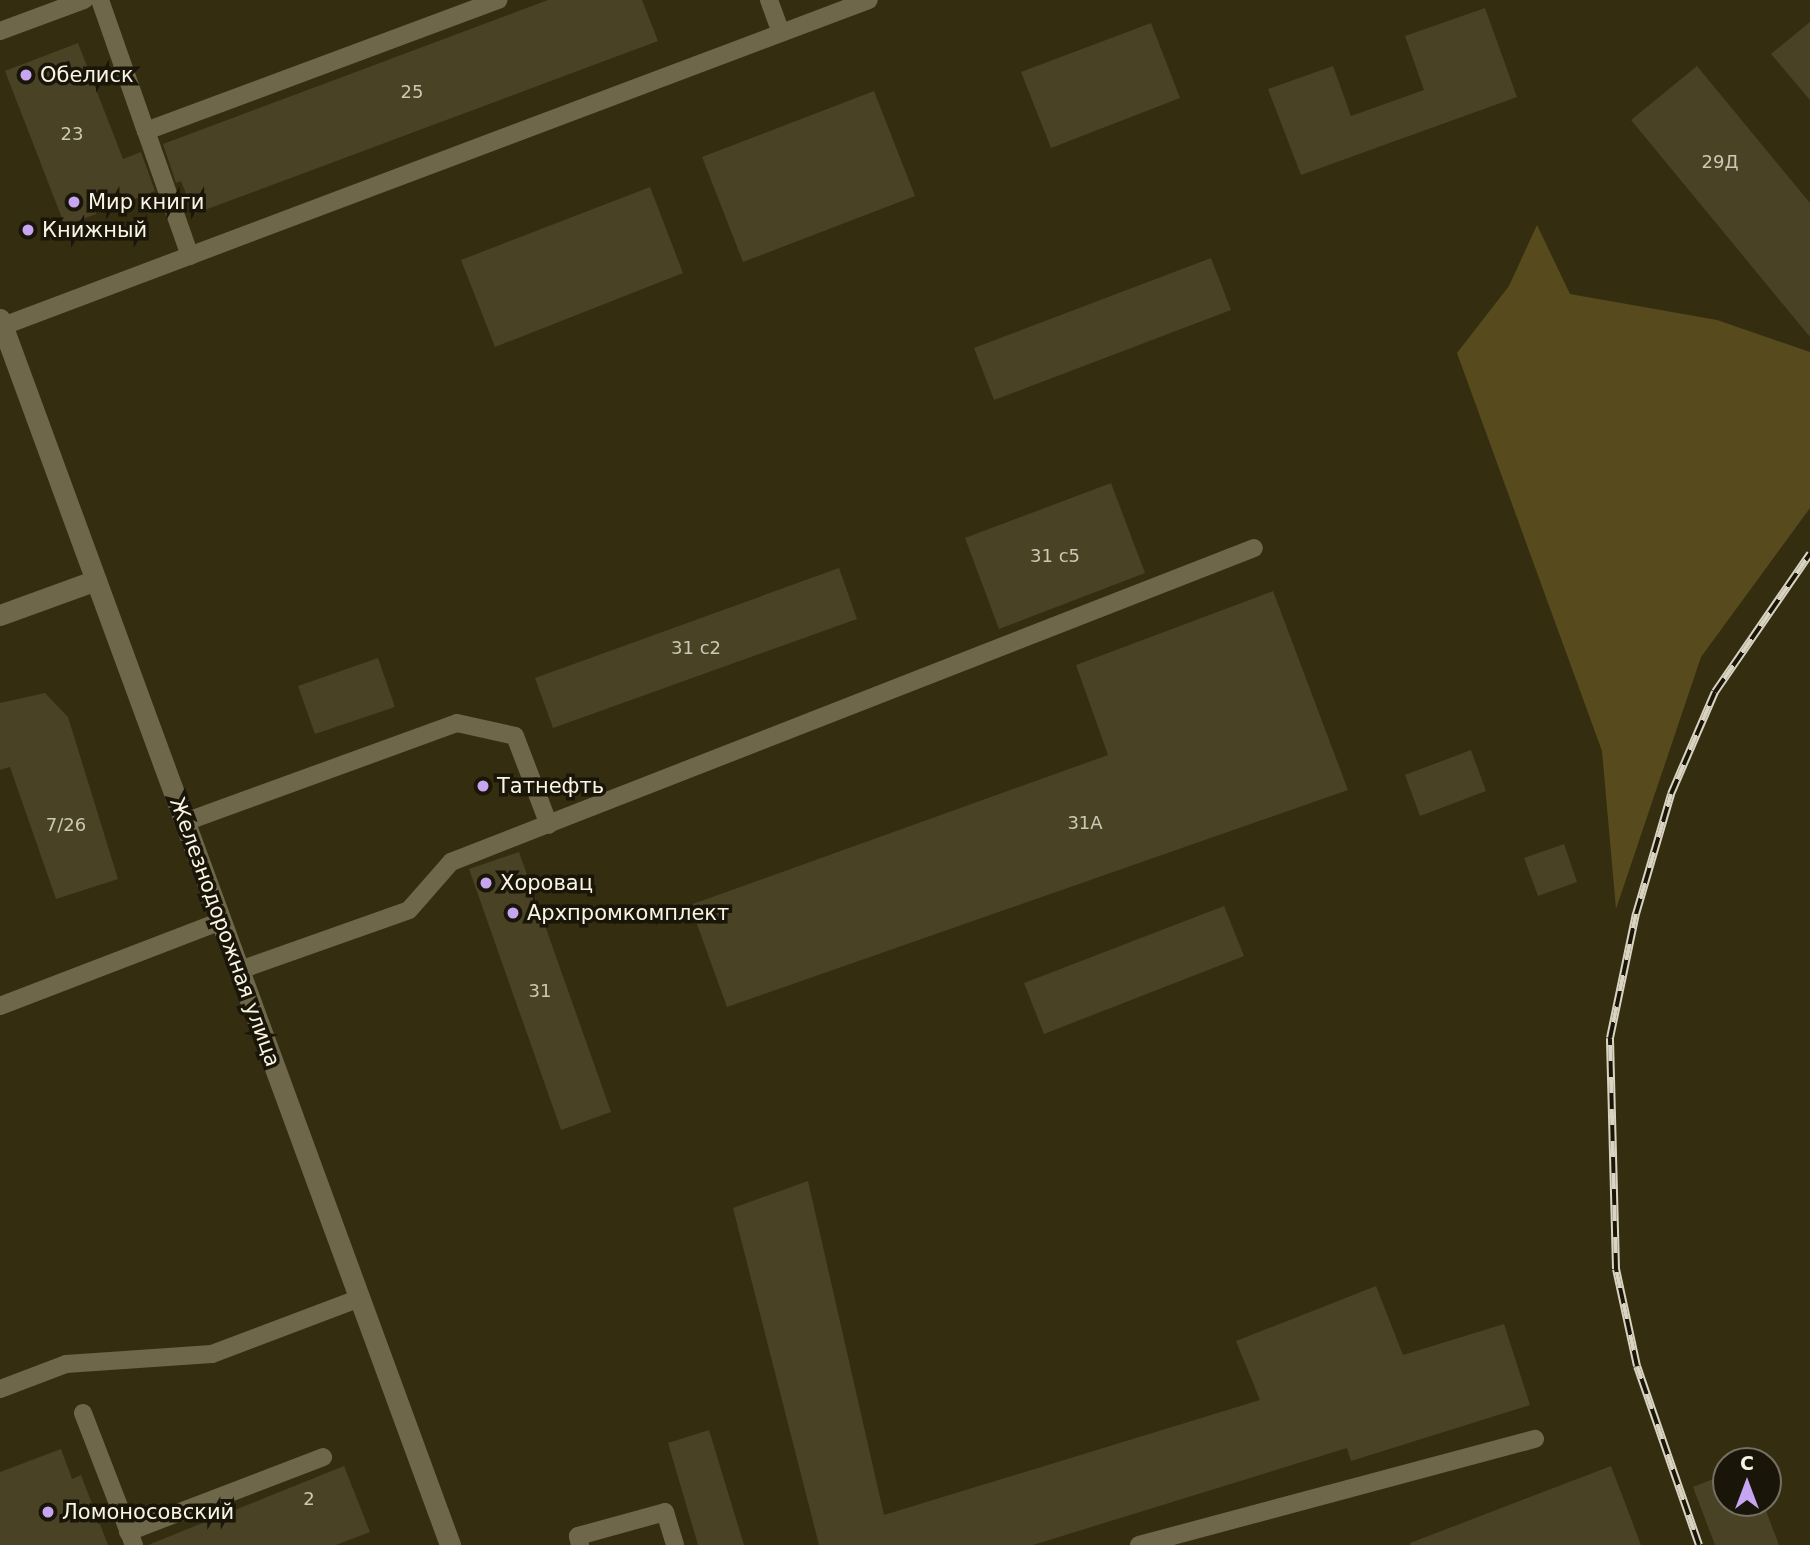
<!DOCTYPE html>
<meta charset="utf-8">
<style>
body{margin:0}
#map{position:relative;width:1810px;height:1545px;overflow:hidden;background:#342d10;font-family:"DejaVu Sans",sans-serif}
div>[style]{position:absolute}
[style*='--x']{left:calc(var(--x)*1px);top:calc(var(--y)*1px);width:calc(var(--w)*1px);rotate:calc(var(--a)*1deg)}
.green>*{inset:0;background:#574b1e}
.building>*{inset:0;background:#4a4225}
.lane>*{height:18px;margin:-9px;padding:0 9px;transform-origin:9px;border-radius:9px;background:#6f6749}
.street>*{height:21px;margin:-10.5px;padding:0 10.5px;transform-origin:10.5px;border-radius:10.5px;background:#6f6749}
.secondary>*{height:21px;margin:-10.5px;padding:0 10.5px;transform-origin:10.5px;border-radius:10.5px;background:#6f6749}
.rail>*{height:8px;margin-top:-4px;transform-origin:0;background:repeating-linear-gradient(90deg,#191509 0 16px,#d8d4c1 0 32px);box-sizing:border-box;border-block:2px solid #d8d4c1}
.dots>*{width:19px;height:19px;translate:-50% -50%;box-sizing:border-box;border:4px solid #191509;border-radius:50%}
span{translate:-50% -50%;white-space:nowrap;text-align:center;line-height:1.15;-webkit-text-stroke:7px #191509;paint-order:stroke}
.number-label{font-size:18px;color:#cdc8b4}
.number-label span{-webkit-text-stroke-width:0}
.poi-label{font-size:21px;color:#f9f5e4}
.left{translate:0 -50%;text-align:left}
.street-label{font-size:21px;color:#f9f5e4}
.north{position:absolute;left:1712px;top:1447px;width:70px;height:70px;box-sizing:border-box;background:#191509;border:2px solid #736f61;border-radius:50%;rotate:0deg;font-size:19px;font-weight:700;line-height:28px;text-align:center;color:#f9f5e4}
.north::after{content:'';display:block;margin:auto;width:24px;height:32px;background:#c6a6f0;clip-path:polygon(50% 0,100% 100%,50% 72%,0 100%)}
</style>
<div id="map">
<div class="green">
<i style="clip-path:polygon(1537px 225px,1570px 294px,1717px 320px,1810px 352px,1810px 508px,1701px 657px,1616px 909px,1602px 751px,1457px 353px,1509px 286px)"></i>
</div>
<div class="building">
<i style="clip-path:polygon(548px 0,642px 0,658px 41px,194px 214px,181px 181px,176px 183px,163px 144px)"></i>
<i style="clip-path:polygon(1485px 8px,1517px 97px,1301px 175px,1268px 89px,1333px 66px,1351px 116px,1424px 90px,1405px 36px)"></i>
<i style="clip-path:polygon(1810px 22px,1810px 100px,1771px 54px)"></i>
<i style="clip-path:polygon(1151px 23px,1180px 98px,1051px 148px,1021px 72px)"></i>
<i style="clip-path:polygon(78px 43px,123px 159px,141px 152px,155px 191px,65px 226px,5px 71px)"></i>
<i style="clip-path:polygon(1697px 66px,1810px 203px,1810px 337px,1631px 120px)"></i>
<i style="clip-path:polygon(874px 91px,915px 196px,743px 262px,702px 157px)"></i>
<i style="clip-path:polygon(650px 187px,683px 273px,495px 347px,461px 260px)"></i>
<i style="clip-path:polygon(1211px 258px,1231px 310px,994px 400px,974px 348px)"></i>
<i style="clip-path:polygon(1111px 483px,1145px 573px,999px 629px,965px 538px)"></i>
<i style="clip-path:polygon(839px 568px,857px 619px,553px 728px,535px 678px)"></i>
<i style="clip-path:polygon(1273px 591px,1348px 790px,727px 1007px,690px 905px,1108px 755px,1076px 665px)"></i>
<i style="clip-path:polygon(378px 658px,395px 707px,315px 734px,298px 686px)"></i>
<i style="clip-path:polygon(45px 693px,68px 717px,118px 879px,56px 899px,10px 767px,0 770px,0 703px)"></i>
<i style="clip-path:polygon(1471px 750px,1486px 791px,1420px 816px,1405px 775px)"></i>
<i style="clip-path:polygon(1564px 844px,1577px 882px,1538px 896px,1524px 858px)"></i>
<i style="clip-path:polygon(519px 852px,611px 1112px,561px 1130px,469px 869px)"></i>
<i style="clip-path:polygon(1224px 906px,1244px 956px,1044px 1034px,1024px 983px)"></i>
<i style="clip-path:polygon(808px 1181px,884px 1515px,1260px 1400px,1236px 1341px,1376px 1286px,1403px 1355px,1504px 1324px,1530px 1405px,1351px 1461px,1347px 1448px,1033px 1545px,819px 1545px,733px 1208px)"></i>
<i style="clip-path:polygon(709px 1430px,744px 1545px,698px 1545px,668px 1443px)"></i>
<i style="clip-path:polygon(61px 1449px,72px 1479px,81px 1475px,108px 1545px,0 1545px,0 1472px)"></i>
<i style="clip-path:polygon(344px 1466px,370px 1532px,336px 1545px,148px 1545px)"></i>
<i style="clip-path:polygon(1611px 1466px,1641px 1545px,1410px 1545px,1410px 1543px)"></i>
<i style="clip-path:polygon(1726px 1474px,1726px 1503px,1763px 1503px,1779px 1545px,1715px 1545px,1693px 1487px)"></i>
</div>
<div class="lane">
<i style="--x:100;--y:0;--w:139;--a:70.7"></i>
<i style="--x:769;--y:0;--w:35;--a:70"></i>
<i style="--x:0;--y:31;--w:90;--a:-20.3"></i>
<i style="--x:190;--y:256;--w:133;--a:-109.4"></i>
<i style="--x:146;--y:131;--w:376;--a:-20.4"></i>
<i style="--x:3;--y:326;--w:925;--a:-20.63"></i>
<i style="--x:185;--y:822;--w:289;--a:-20"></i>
<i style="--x:457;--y:723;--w:59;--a:12.6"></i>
<i style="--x:515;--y:736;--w:95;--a:69.1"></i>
<i style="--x:240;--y:970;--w:179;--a:-19.5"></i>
<i style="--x:409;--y:910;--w:64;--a:-48.8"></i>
<i style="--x:451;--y:862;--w:862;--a:-21.36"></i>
<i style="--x:0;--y:1006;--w:238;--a:-21"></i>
<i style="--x:0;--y:1389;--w:71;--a:-20.7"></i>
<i style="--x:66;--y:1364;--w:146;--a:-3.9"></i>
<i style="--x:212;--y:1354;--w:158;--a:-20.7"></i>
<i style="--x:83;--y:1413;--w:142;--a:68.9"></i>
<i style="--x:128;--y:1532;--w:209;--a:-21"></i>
<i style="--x:580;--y:1545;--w:9;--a:-103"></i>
<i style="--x:578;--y:1536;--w:90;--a:-15.4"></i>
<i style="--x:665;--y:1512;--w:34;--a:73"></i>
<i style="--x:1139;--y:1545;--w:410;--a:-15"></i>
</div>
<div class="street">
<i style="--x:0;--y:615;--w:102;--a:-20"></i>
</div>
<div class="secondary">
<i style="--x:0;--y:319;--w:1306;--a:69.84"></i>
</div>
<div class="rail">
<i style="--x:1699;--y:1545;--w:189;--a:-109.1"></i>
<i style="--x:1637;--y:1366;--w:99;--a:-102.2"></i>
<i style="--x:1616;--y:1269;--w:231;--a:-91.5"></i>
<i style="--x:1610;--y:1038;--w:127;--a:-78.2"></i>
<i style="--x:1636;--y:914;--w:125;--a:-73.7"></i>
<i style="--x:1671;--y:794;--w:111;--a:-66.7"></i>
<i style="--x:1715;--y:692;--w:168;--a:-55.5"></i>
</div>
<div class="dots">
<i style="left:26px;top:75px;background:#c6a6f0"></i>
<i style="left:74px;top:202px;background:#c6a6f0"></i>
<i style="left:28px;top:230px;background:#c6a6f0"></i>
<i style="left:483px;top:786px;background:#c6a6f0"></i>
<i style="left:486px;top:883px;background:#c6a6f0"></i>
<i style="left:513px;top:913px;background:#c6a6f0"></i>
<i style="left:48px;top:1512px;background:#c6a6f0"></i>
</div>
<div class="number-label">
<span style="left:412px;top:92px">25</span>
<span style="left:72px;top:134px">23</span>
<span style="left:1720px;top:162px">29Д</span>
<span style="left:1055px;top:556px">31 с5</span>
<span style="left:696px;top:648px">31 с2</span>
<span style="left:1085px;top:823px">31А</span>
<span style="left:66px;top:825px">7/26</span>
<span style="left:540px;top:991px">31</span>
<span style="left:309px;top:1499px">2</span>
</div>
<div class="poi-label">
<span class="left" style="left:40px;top:75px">Обелиск</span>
<span class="left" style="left:88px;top:202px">Мир книги</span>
<span class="left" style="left:42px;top:230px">Книжный</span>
<span class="left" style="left:497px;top:786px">Татнефть</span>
<span class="left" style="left:500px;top:883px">Хоровац</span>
<span class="left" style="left:527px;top:913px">Архпромкомплект</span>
<span class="left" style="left:62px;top:1512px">Ломоносовский</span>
</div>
<div class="street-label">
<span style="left:225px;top:932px;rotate:70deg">Железнодорожная улица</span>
</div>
<div class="north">С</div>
</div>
